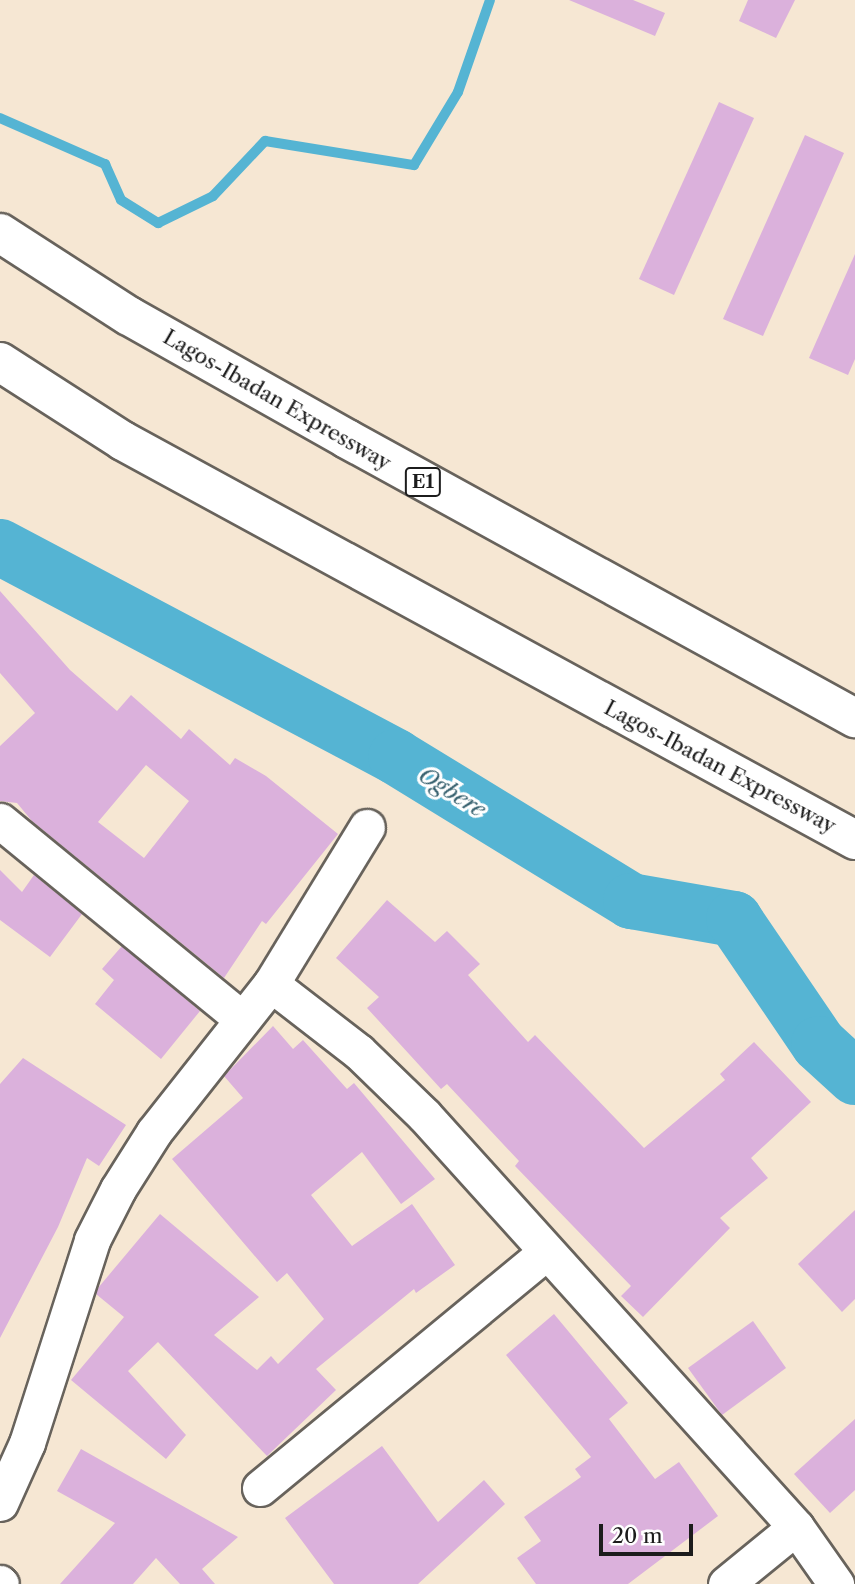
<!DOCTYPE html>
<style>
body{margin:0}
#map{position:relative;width:855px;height:1584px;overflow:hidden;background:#f6e7d3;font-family:"Libre Caslon Text",serif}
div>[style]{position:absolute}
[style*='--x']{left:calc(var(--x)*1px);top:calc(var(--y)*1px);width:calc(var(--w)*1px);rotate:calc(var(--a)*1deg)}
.stream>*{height:10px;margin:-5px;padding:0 5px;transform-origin:5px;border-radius:5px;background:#55b4d3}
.river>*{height:56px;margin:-28px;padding:0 28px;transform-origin:28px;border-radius:28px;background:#55b4d3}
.building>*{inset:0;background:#dbb1dc}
.roads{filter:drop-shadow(2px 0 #68635c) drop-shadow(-2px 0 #68635c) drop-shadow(0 2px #68635c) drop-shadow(0 -2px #68635c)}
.minor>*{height:35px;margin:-17.5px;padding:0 17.5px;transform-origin:17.5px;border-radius:17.5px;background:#fff}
.motorway>*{height:38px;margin:-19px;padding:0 19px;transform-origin:19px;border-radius:19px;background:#fff}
span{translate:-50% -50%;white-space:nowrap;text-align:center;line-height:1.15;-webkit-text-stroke:6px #fff;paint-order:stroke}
.shield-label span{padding:2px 5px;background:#fff;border:2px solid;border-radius:5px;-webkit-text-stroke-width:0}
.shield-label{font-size:19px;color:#1c1c1c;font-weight:700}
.street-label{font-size:21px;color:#1c1c1c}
.water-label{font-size:23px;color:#36606e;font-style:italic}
.scale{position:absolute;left:599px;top:1524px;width:94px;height:32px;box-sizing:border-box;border:4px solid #1c1c1c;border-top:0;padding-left:9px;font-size:21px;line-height:24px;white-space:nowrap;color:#1c1c1c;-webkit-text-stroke:5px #fff;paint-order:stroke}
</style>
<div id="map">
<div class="stream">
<i style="--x:0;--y:118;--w:115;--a:23.7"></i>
<i style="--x:105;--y:164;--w:39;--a:66"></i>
<i style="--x:121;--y:200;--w:44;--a:31.9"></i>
<i style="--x:158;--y:223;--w:61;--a:-26.1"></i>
<i style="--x:213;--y:196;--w:76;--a:-46.6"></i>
<i style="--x:265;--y:141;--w:151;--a:9.2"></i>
<i style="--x:414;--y:165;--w:85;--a:-58.9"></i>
<i style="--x:458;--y:92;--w:97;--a:-70.8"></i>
</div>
<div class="river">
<i style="--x:0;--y:547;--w:448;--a:27.9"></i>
<i style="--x:396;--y:757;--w:276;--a:31.5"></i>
<i style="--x:631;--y:901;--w:105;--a:9.9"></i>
<i style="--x:734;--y:919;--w:151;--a:55.8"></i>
<i style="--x:819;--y:1044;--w:49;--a:42.5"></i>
</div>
<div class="building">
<i style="clip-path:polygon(569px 0,633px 0,665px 13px,655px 36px)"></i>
<i style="clip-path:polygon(748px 0,795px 0,776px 38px,739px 21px)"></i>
<i style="clip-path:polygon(719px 102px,754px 118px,674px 295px,639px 279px)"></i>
<i style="clip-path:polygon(805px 135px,844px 153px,763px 336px,723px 319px)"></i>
<i style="clip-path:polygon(855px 254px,855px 359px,848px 375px,809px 358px)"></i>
<i style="clip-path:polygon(evenodd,0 591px,70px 670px,117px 711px,131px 695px,181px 739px,189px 729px,230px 765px,235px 758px,266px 776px,338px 834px,266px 924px,262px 921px,224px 978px,32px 821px,17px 803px,0 801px,0 746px,35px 713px,0 673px,0 591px,146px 765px,189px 801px,144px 858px,98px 822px,146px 765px)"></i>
<i style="clip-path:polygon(0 870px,22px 892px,34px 875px,82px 914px,50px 957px,0 920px)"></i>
<i style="clip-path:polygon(387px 900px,435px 942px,447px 931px,480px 964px,468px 975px,528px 1042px,535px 1035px,644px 1148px,725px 1080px,720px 1074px,754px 1042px,811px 1102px,751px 1158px,768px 1178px,720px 1218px,730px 1228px,643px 1317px,621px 1296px,631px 1286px,515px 1166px,519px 1161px,447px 1084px,441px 1089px,367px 1008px,379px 997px,336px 958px)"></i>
<i style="clip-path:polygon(122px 946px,200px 1011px,161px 1059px,95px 1004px,114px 980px,102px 969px)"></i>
<i style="clip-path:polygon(273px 1026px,293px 1049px,303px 1040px,347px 1089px,354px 1083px,435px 1179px,401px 1204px,362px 1152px,311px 1195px,352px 1246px,412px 1204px,455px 1265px,416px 1293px,414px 1289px,316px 1369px,336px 1390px,267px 1456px,158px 1342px,128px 1371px,186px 1435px,166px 1459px,71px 1380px,124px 1317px,96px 1294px,98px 1288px,160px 1214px,259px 1297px,214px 1335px,257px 1370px,271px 1356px,278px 1364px,324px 1319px,287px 1273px,277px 1282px,172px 1159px,243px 1098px,224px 1076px)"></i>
<i style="clip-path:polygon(23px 1058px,126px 1125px,99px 1166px,87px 1158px,58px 1227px,0 1338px,0 1084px)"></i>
<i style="clip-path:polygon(855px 1210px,855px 1299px,842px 1312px,798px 1264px)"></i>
<i style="clip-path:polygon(554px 1314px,628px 1403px,609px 1419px,655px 1479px,679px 1462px,718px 1516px,628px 1584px,536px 1584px,517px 1558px,541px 1541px,524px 1517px,581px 1477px,575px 1469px,591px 1457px,506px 1355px)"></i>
<i style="clip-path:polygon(753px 1321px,786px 1368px,722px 1415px,688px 1368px)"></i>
<i style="clip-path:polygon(855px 1419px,855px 1490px,830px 1513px,794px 1474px)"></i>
<i style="clip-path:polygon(382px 1446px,438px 1522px,484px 1480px,505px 1504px,418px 1584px,334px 1584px,285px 1518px)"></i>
<i style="clip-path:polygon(81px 1449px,238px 1537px,202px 1569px,215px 1584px,180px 1584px,156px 1558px,133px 1584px,60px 1584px,115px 1523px,57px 1491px)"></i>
</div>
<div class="roads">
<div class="minor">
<i style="--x:0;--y:821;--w:313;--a:39.3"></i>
<i style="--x:271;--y:984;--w:111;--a:37.7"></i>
<i style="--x:359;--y:1052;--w:91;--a:44.1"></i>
<i style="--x:424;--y:1115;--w:555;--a:47.92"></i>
<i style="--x:796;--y:1527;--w:70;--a:54.9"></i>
<i style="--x:260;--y:1488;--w:371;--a:-39.5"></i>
<i style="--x:0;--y:1503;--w:66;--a:-65.8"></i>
<i style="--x:27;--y:1443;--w:213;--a:-72.2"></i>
<i style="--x:92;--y:1240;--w:57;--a:-63"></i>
<i style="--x:118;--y:1189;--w:67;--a:-57.7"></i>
<i style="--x:154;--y:1132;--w:189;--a:-51.7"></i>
<i style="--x:271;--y:984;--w:184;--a:-58.6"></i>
<i style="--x:0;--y:1583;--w:1;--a:45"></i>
<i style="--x:726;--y:1584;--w:90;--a:-39.2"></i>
</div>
<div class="motorway">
<i style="--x:0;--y:233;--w:153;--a:32.8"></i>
<i style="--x:129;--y:316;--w:250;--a:29.4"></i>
<i style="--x:347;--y:439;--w:580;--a:28.78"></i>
<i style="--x:0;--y:362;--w:146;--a:32.7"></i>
<i style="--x:123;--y:441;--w:834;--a:28.59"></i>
</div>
</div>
<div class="shield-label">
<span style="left:423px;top:482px">E1</span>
</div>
<div class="street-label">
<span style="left:277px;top:400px;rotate:30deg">Lagos-Ibadan Expressway</span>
<span style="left:720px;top:767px;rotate:28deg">Lagos-Ibadan Expressway</span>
</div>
<div class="water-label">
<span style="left:452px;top:792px;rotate:32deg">Ogbere</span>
</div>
<div class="scale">20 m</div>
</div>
